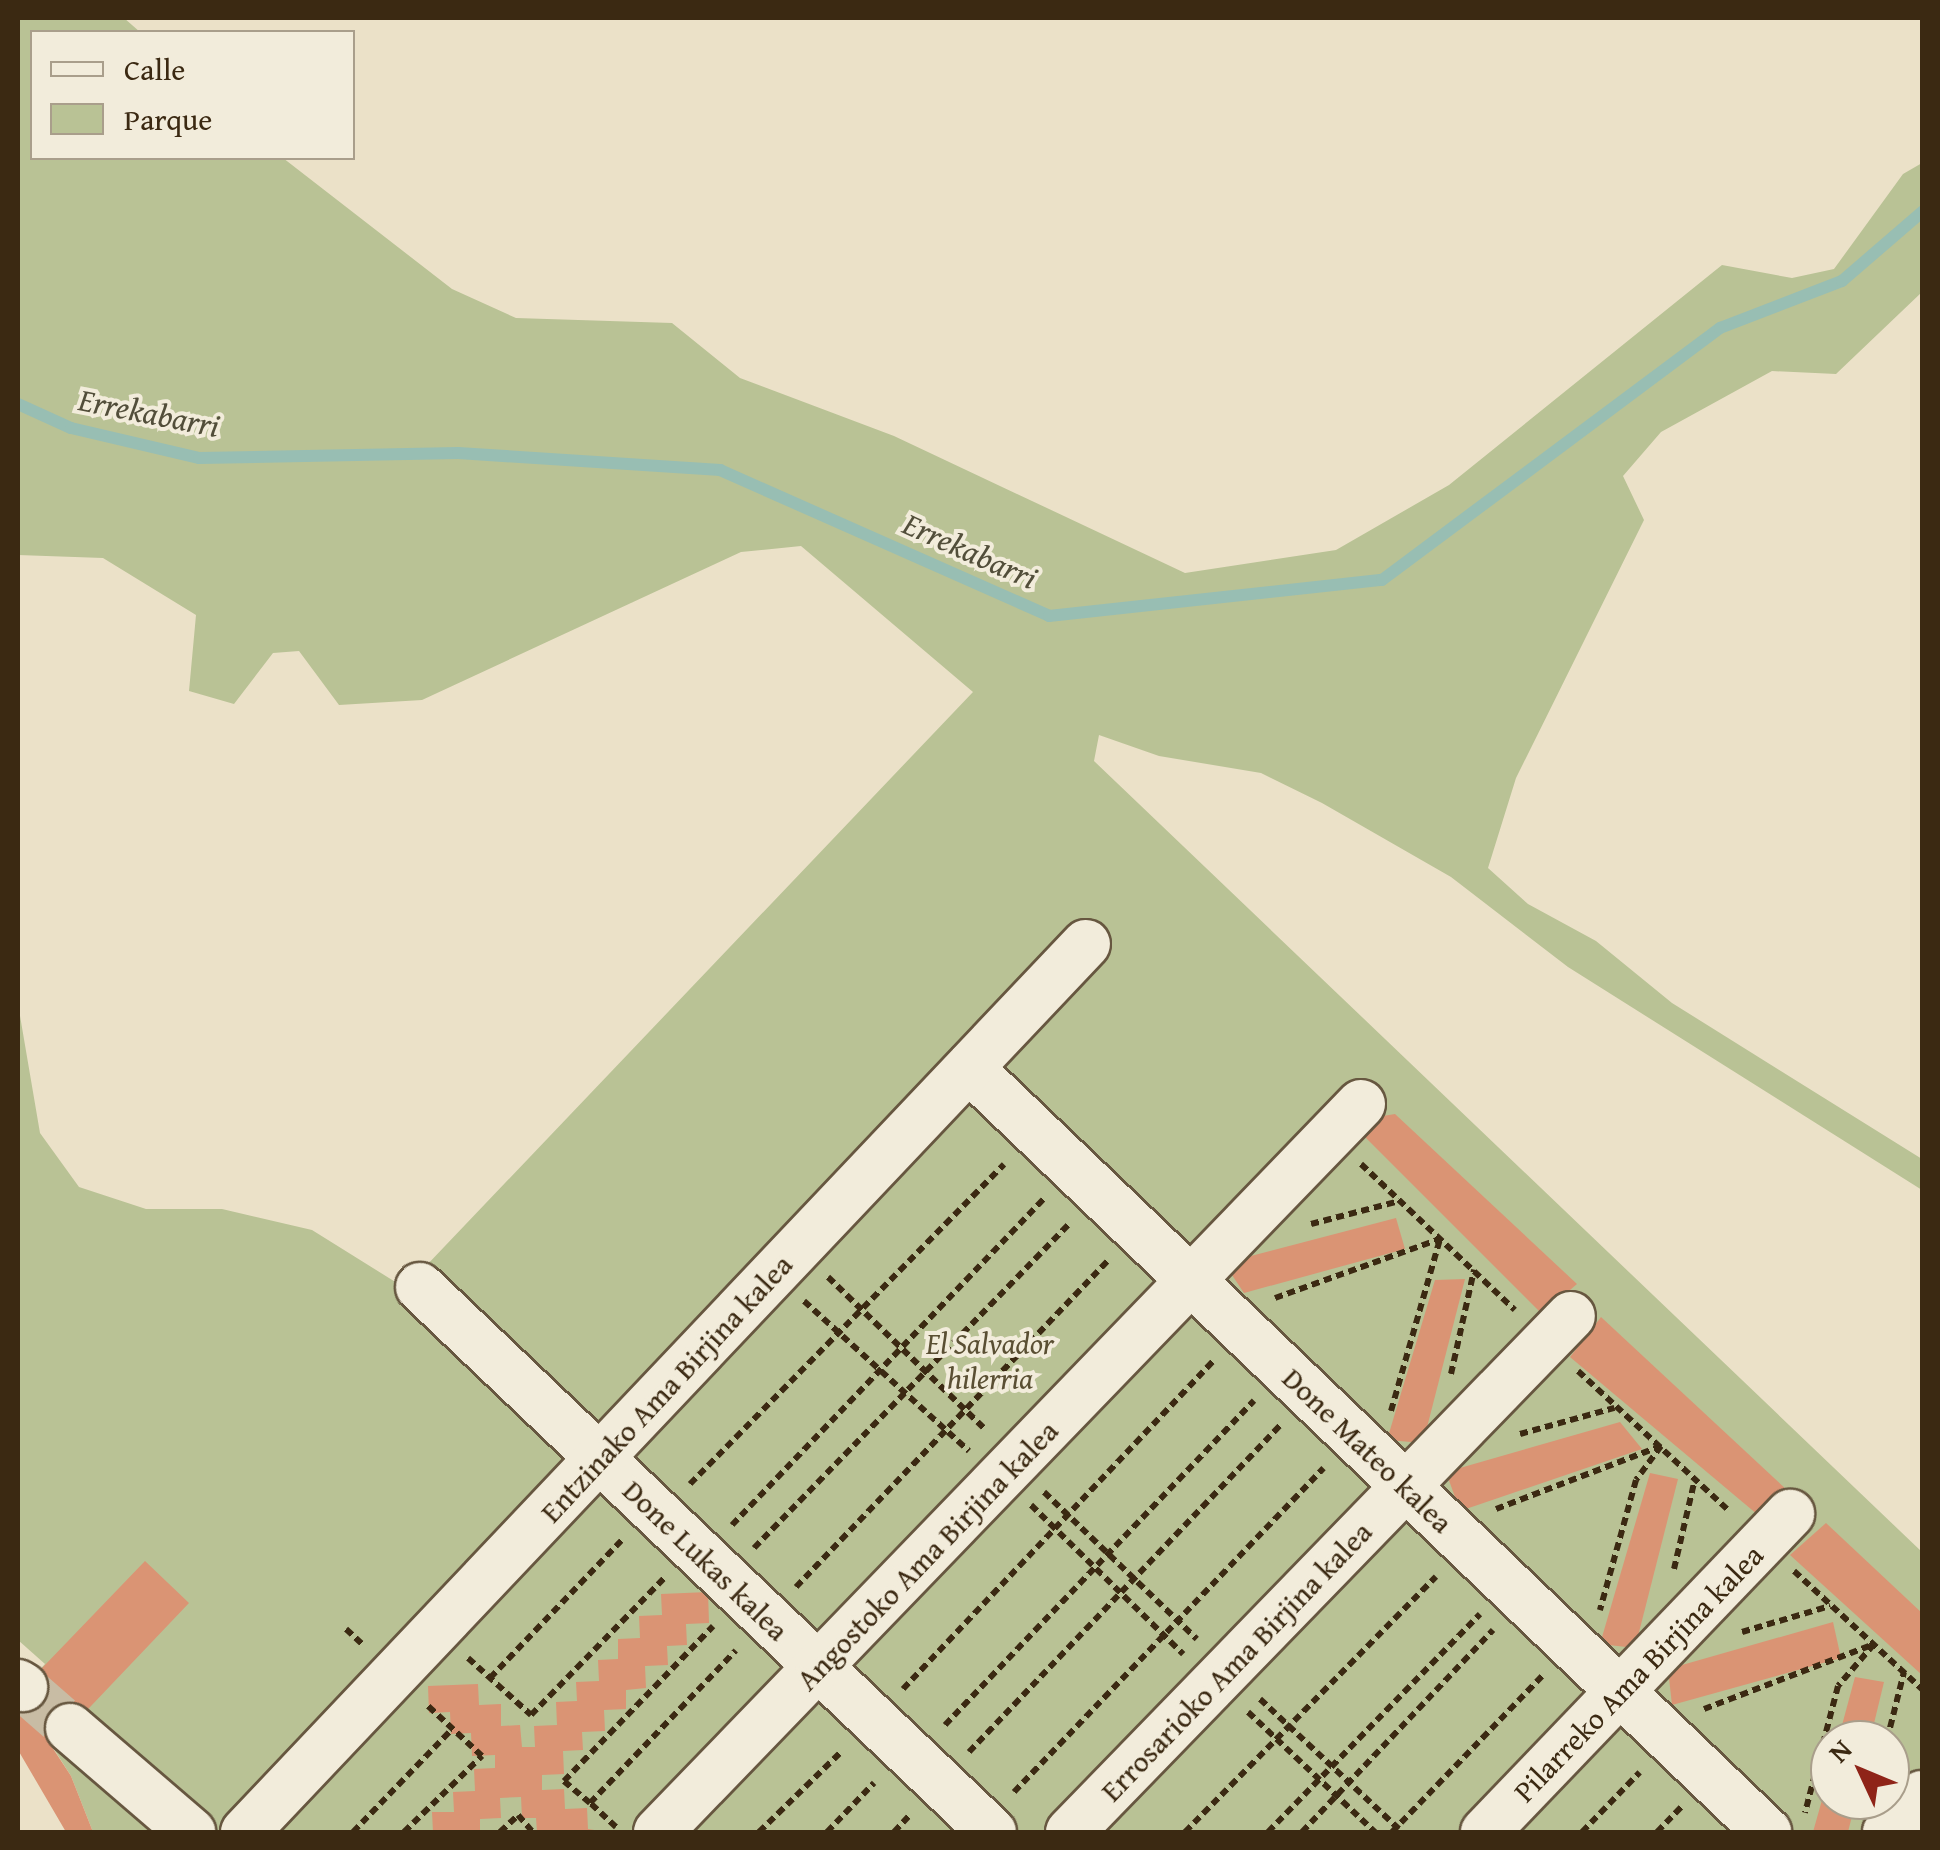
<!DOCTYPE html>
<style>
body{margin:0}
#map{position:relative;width:1940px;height:1850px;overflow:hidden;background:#ebe1c8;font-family:"Gentium Book Plus",serif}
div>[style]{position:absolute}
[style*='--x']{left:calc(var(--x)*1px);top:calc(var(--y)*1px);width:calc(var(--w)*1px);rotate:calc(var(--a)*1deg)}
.green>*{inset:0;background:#b9c295}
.stream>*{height:12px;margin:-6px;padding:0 6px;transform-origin:6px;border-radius:6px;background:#98beb3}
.building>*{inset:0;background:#da9474}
.minor-tunnel>*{height:48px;margin-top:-24px;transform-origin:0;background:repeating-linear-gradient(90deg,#c8bca4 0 48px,transparent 0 72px)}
.path>*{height:6px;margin-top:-3px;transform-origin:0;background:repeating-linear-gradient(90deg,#3b2912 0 8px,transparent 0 13px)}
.roads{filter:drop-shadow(2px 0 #675740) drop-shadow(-2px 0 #675740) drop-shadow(0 2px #675740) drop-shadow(0 -2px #675740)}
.minor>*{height:48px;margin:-24px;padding:0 24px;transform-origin:24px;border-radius:24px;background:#f2ecdb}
span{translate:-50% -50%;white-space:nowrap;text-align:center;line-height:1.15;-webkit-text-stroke:8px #f2ecdb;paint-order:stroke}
.park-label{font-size:30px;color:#5a4f33;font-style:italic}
.street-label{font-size:30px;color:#3b2912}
.water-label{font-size:32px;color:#524e3a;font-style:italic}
.frame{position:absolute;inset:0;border:20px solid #3b2912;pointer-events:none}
.legend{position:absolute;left:30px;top:30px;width:325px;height:130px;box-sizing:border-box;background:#f2ecdb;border:2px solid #a99e8b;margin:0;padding:12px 18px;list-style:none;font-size:30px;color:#3b2912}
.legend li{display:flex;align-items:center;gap:20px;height:50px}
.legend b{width:50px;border:2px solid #a99e8b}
.north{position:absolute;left:1810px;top:1720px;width:100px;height:100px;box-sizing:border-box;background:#f2ecdb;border:2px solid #a99e8b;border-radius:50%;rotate:314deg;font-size:28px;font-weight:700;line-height:40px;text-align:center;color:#3b2912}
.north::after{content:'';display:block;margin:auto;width:35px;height:45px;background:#8f2418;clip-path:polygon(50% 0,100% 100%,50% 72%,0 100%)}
</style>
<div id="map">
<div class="green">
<i style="clip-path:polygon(evenodd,18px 18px,124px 18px,140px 32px,32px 32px,32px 158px,283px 158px,452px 289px,516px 318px,672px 323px,740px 378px,894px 436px,1185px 573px,1336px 550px,1449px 485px,1722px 265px,1792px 278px,1834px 269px,1903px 174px,1922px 163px,1922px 292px,1836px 374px,1772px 371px,1661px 432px,1623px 476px,1644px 520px,1516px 778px,1488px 868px,1528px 904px,1596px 941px,1672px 1003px,1922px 1159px,1922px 1190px,1568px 967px,1451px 877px,1322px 803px,1261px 773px,1159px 756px,1099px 735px,1094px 761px,1922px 1552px,1922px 1832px,93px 1832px,71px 1776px,18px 1693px,45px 1664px,18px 1640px,18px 1004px,40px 1133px,79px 1187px,146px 1209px,222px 1209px,312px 1230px,405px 1288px,973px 692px,801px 546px,741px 552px,422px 700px,339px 705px,299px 651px,273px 653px,234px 704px,189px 691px,196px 615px,103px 558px,18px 555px,18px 18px,1830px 1740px,1890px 1740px,1890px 1800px,1830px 1800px,1830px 1740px)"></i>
</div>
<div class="stream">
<i style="--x:18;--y:404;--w:58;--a:24.4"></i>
<i style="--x:71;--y:428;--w:131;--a:13.2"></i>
<i style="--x:199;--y:458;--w:259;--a:-1.1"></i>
<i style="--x:458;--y:453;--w:263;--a:3.7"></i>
<i style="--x:720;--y:470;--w:360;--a:23.9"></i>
<i style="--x:1049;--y:616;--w:335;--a:-6.2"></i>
<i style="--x:1382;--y:580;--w:422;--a:-36.7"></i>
<i style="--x:1720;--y:328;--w:131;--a:-21.1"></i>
<i style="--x:1842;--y:281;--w:106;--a:-40.8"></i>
</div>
<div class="building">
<i style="clip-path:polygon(1395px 1114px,1577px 1284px,1542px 1314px,1364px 1136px,1377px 1117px)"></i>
<i style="clip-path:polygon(1396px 1218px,1405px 1249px,1244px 1293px,1224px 1263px)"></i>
<i style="clip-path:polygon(1465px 1279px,1423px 1443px,1387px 1440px,1435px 1280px)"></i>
<i style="clip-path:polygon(1601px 1317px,1788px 1491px,1758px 1515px,1570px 1357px)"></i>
<i style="clip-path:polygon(1620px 1422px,1642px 1449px,1460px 1511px,1446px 1472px)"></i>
<i style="clip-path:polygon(1650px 1473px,1678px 1479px,1635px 1648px,1600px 1644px)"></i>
<i style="clip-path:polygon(1826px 1523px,1922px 1613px,1922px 1675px,1790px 1555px)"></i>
<i style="clip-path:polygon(145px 1561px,189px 1603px,52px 1747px,71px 1776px,93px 1832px,66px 1832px,18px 1750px,18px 1693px)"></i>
<i style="clip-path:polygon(708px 1592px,709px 1623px,686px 1624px,687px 1645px,667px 1646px,668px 1665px,645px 1666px,646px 1688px,626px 1690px,626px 1709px,604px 1710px,605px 1731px,582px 1732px,583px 1750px,563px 1751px,564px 1774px,542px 1775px,542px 1790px,564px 1789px,565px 1809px,587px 1808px,588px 1829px,607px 1832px,537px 1832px,536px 1818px,522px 1818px,521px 1797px,500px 1798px,501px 1818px,480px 1819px,480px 1832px,433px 1832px,432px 1812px,454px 1812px,453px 1792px,475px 1791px,474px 1769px,495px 1768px,495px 1755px,472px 1756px,471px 1733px,451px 1734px,450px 1712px,429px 1713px,428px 1686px,478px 1684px,479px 1705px,501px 1704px,501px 1726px,520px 1725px,522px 1747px,535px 1747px,534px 1726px,557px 1725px,556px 1702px,577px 1701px,576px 1682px,599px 1681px,598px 1660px,618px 1659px,618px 1639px,640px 1638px,639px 1616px,662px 1615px,661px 1594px)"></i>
<i style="clip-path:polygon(1833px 1622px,1841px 1658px,1672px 1705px,1668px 1669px)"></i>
<i style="clip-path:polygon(1855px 1677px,1884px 1682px,1870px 1740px,1838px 1740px)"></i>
<i style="clip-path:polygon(1829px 1775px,1830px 1800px,1856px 1800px,1848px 1832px,1813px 1832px)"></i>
</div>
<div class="minor-tunnel">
<i style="--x:23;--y:1687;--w:62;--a:41.1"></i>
</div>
<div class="path">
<i style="--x:1361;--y:1164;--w:212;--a:43.5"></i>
<i style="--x:1311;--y:1224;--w:91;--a:-14.6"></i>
<i style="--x:828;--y:1277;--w:217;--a:44.1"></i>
<i style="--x:1275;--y:1298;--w:175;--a:-19.7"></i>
<i style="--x:804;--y:1301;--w:223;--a:42.3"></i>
<i style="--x:1578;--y:1371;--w:207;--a:42.8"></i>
<i style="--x:1451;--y:1374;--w:107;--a:-77.5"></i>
<i style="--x:1391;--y:1411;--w:179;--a:-74.1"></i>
<i style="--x:1520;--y:1434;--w:98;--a:-15.5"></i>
<i style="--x:690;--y:1484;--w:448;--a:-45.5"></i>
<i style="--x:1044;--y:1492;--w:212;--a:43.9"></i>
<i style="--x:1031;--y:1505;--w:213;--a:44.4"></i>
<i style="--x:1496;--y:1509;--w:177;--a:-20.9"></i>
<i style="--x:1661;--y:1446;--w:42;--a:126.3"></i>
<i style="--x:1636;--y:1480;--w:135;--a:105.5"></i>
<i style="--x:732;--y:1525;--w:453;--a:-46.3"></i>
<i style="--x:754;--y:1548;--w:452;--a:-45.8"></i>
<i style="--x:1674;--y:1569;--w:92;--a:-76.9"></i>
<i style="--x:1794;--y:1571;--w:174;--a:42.7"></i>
<i style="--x:796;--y:1587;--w:453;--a:-46.3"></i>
<i style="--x:346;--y:1629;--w:25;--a:43"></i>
<i style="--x:1742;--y:1632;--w:92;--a:-16.5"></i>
<i style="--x:468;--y:1658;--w:85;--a:42.1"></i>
<i style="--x:531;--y:1715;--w:192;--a:-45.8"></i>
<i style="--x:490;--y:1678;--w:194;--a:-46.3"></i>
<i style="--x:903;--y:1689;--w:453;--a:-46.6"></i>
<i style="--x:1260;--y:1699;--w:195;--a:43.1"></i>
<i style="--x:1704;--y:1709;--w:182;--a:-20.9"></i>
<i style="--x:1874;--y:1644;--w:55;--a:130.6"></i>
<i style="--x:1838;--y:1686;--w:131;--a:104.6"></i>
<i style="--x:1248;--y:1712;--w:175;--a:43.4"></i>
<i style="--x:945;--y:1725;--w:448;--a:-46.4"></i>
<i style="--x:1887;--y:1740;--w:70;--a:-76"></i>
<i style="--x:969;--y:1752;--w:453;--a:-46.4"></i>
<i style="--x:1014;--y:1792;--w:448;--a:-46.3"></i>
<i style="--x:590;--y:1803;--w:34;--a:-140"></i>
<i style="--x:564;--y:1781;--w:215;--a:-46.1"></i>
<i style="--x:616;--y:1827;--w:35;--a:-137"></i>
<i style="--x:590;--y:1803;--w:211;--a:-46.3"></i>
<i style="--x:353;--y:1832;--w:143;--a:-46.1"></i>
<i style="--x:404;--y:1832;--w:109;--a:-44.3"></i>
<i style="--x:482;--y:1756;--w:75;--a:-137.2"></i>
<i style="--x:500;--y:1832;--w:25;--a:-43"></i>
<i style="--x:518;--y:1815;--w:23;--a:49"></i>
<i style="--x:759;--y:1832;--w:116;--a:-44.3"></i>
<i style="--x:827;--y:1832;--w:68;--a:-46.2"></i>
<i style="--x:894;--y:1832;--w:22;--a:-47"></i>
<i style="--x:1185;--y:1832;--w:358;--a:-45.5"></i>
<i style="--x:1268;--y:1832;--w:304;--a:-45.8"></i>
<i style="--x:1302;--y:1832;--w:278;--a:-46.6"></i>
<i style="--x:1392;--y:1832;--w:218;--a:-46.1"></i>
<i style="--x:1582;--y:1832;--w:83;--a:-46"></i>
<i style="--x:1657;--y:1832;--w:35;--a:-46"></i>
</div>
<div class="roads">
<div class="minor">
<i style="--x:969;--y:1068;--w:1105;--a:43.75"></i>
<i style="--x:420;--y:1287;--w:790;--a:43.62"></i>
<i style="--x:18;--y:1684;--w:6;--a:31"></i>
<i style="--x:70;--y:1728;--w:160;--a:40.7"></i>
<i style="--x:245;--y:1832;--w:1223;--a:-46.56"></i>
<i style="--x:658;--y:1832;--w:1012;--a:-46"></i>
<i style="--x:1070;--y:1832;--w:719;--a:-45.85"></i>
<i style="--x:1485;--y:1832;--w:441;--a:-46.2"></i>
<i style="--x:1887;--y:1832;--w:51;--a:-46.6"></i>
</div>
</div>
<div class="park-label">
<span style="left:990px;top:1360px">El Salvador<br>hilerria</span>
</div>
<div class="street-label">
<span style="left:666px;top:1388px;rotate:-47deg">Entzinako Ama Birjina kalea</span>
<span style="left:1368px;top:1450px;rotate:44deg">Done Mateo kalea</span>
<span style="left:927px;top:1555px;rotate:-46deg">Angostoko Ama Birjina kalea</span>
<span style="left:706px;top:1560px;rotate:44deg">Done Lukas kalea</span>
<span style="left:1236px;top:1661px;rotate:-46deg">Errosarioko Ama Birjina kalea</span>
<span style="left:1638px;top:1673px;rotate:-46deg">Pilarreko Ama Birjina kalea</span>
</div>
<div class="water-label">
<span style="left:149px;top:413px;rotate:11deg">Errekabarri</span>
<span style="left:970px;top:551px;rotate:24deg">Errekabarri</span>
</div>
<div class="frame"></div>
<ul class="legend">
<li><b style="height:12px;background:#f2ecdb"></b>Calle</li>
<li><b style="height:28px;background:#b9c295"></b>Parque</li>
</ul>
<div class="north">N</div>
</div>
